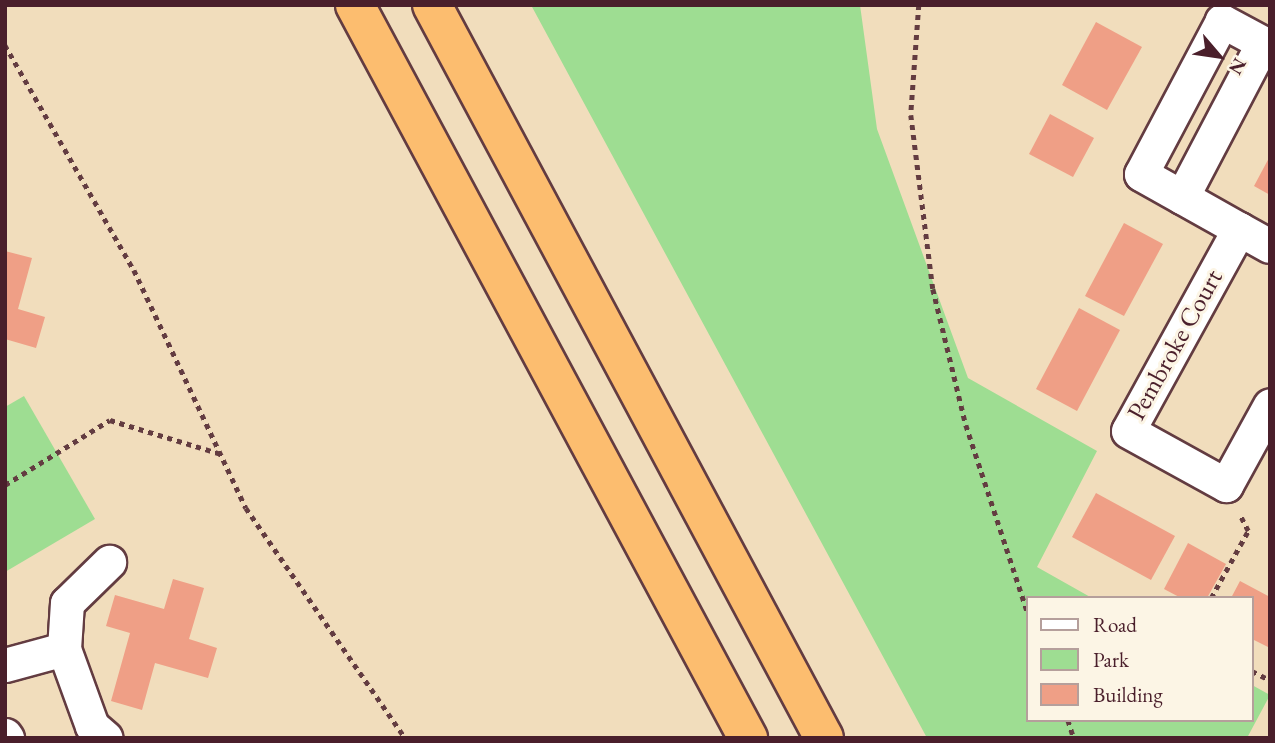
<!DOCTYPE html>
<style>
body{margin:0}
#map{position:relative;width:1275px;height:743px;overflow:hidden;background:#f1ddbc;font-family:"EB Garamond",serif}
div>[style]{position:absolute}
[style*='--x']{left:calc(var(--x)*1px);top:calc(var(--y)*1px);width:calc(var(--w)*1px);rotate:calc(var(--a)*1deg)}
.green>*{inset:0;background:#9edd92}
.building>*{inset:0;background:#ef9f86}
.path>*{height:4.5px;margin-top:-2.25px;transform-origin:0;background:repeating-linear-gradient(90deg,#633c41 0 5px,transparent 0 10px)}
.roads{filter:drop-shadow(2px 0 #633c41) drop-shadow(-2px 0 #633c41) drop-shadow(0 2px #633c41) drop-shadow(0 -2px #633c41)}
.minor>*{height:33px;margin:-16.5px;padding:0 16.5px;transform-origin:16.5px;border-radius:16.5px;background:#fff}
.trunk>*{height:38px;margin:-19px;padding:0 19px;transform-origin:19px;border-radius:19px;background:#fcbd6f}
span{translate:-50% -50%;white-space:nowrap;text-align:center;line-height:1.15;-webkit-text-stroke:6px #fcf5e5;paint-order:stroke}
.street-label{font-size:26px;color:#4a1f2b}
.frame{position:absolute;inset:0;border:7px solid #4a1f2b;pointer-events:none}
.legend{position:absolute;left:1026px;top:596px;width:228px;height:126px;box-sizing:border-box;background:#fcf5e5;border:2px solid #b59f9b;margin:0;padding:9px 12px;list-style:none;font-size:21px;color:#4a1f2b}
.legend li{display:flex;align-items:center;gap:14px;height:35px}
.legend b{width:35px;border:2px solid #b59f9b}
.north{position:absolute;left:1184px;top:21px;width:70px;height:70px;-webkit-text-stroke:5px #fcf5e5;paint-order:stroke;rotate:119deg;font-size:19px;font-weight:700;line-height:28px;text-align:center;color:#4a1f2b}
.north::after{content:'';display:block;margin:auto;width:24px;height:32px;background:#4a1f2b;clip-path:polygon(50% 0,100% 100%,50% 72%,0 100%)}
</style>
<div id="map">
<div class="green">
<i style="clip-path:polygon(531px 5px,860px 5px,877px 129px,968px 378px,1097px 451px,1037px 567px,1092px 598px,1028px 598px,1028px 720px,1252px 720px,1252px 685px,1270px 695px,1247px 738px,927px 738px)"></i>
<i style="clip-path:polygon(24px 396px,95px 519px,5px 572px,5px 407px)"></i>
</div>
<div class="building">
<i style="clip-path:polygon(1096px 22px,1142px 47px,1107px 110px,1062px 85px)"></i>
<i style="clip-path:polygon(1050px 114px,1094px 138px,1073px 177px,1029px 154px)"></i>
<i style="clip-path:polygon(1270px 156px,1270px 195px,1254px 186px)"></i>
<i style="clip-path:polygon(1124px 223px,1163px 244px,1124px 316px,1085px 296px)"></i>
<i style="clip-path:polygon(5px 251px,32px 258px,18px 309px,45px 317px,36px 348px,5px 339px)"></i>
<i style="clip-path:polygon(1079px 308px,1120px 330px,1077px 411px,1036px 389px)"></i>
<i style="clip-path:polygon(1096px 493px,1175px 536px,1151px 580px,1072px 537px)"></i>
<i style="clip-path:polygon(1188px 543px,1226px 564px,1207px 598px,1181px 598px,1164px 589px)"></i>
<i style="clip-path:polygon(173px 579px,204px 588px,189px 639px,217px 648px,208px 678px,155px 663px,142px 710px,111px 701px,130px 633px,106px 626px,115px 595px,164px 609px)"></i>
<i style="clip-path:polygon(1240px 581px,1270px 597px,1270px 648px,1252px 639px,1252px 598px,1231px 598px)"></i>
</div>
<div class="path">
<i style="--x:919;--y:5;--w:110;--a:94.2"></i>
<i style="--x:911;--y:115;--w:175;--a:82.8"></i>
<i style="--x:933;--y:289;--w:140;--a:76.4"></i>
<i style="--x:966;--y:425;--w:199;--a:71.8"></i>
<i style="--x:5;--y:45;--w:259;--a:60.2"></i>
<i style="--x:134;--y:270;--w:263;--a:64.8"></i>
<i style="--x:246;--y:508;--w:280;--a:55.3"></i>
<i style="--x:5;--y:485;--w:123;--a:-31.8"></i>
<i style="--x:110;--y:420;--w:116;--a:17"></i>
<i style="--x:1211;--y:598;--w:77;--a:-61.1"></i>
<i style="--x:1248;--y:531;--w:16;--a:-117"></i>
<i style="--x:1252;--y:671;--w:20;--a:27"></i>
<i style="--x:1068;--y:720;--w:19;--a:72"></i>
</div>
<div class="roads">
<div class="minor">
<i style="--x:1182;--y:197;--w:174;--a:-62.3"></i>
<i style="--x:1263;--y:43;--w:47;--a:-151.8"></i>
<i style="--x:1222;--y:21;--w:173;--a:117.9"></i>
<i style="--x:1141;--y:174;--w:47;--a:29.3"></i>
<i style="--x:1182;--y:197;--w:65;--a:29.3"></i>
<i style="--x:1239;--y:229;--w:35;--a:29"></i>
<i style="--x:1239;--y:229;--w:230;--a:118.8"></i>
<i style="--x:1128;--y:431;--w:112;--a:28.9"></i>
<i style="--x:1226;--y:485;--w:91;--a:-61.2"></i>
<i style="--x:64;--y:649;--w:82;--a:70"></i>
<i style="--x:92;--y:726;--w:18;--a:41"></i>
<i style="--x:5;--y:665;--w:61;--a:-15.2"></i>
<i style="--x:64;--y:649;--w:46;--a:-86.3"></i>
<i style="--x:67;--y:603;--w:59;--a:-44.3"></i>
<i style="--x:5;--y:735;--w:4;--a:56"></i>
</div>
<div class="trunk">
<i style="--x:355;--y:5;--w:832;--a:61.8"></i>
<i style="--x:432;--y:5;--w:831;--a:61.86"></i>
</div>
</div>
<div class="street-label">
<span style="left:1175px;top:345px;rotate:-61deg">Pembroke Court</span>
</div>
<div class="frame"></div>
<ul class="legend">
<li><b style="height:9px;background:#fff"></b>Road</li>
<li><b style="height:19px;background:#9edd92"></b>Park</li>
<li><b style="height:19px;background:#ef9f86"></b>Building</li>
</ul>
<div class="north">N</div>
</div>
